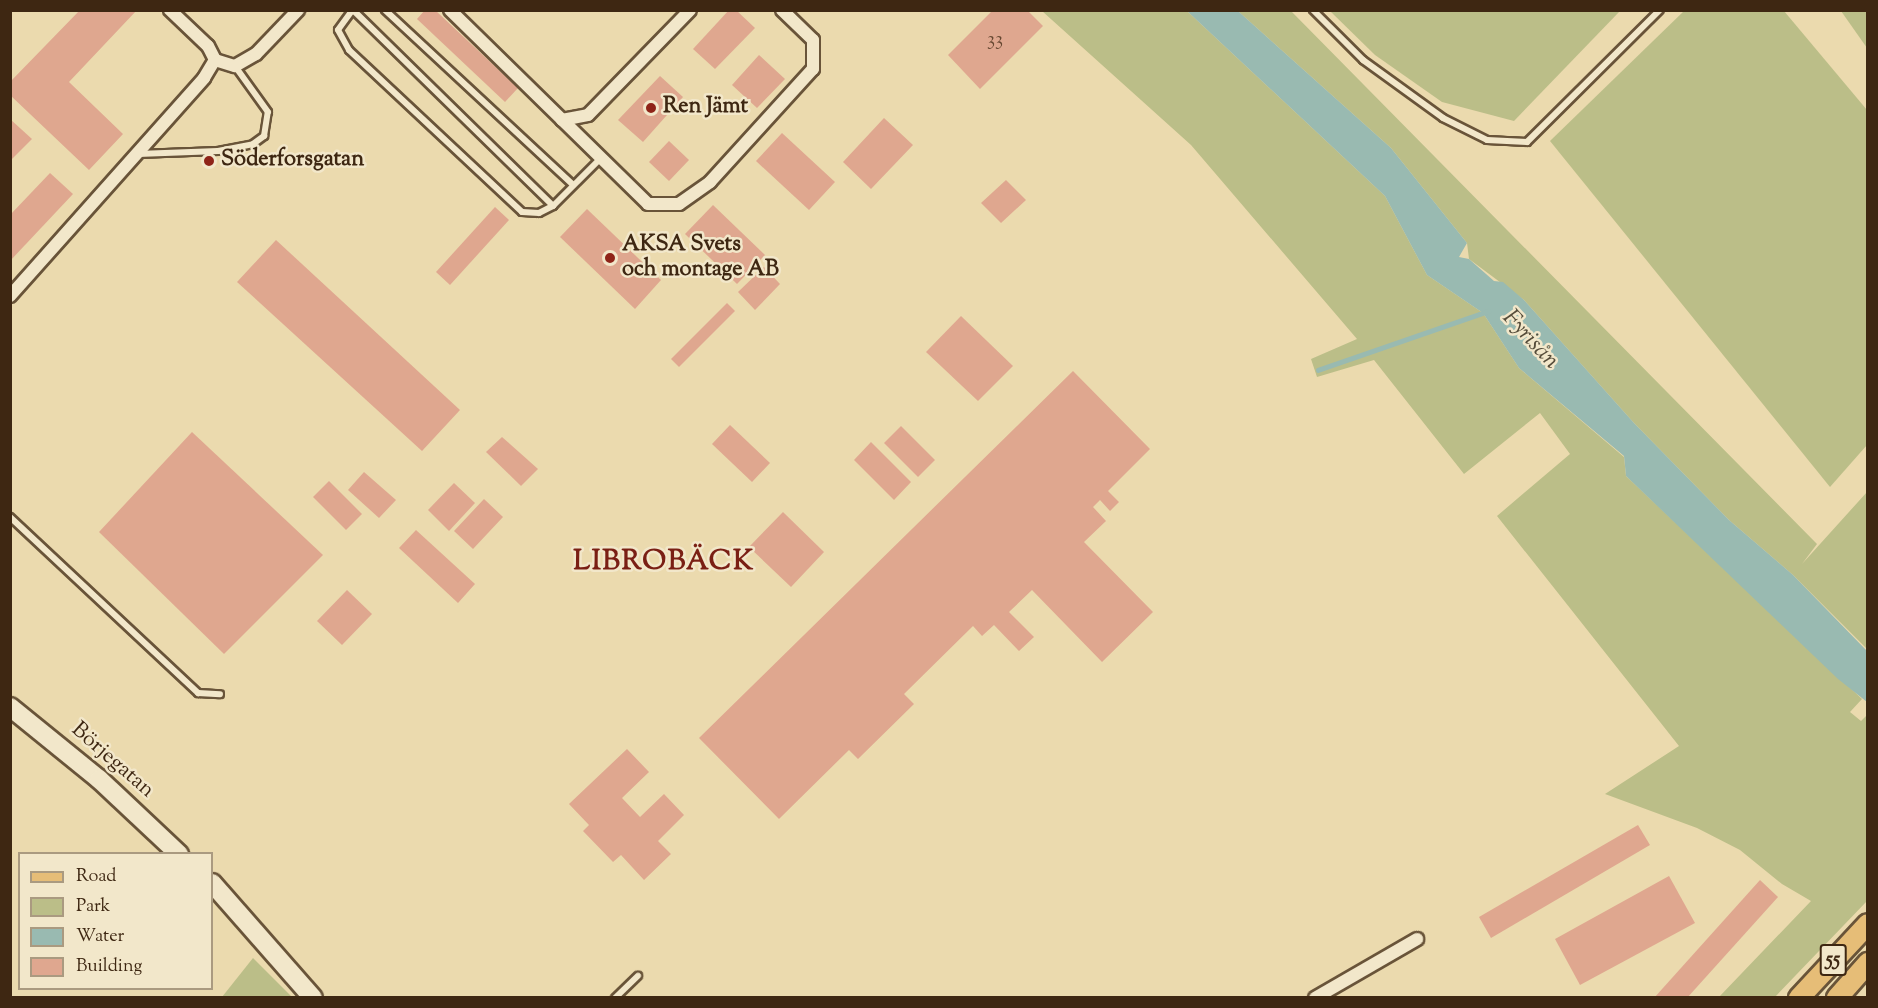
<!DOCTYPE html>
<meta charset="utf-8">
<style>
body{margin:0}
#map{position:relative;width:1878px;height:1008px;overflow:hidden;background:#ebdaae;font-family:"Sorts Mill Goudy",serif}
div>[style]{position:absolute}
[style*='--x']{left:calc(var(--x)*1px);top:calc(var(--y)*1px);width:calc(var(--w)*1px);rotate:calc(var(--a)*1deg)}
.green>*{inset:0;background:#bbbe88}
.water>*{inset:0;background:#99bab1}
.stream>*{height:4.5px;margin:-2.25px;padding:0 2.25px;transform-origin:2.25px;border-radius:2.25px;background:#99bab1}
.building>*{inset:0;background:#dfa78f}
.roads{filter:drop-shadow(2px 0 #695439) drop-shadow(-2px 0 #695439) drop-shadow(0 2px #695439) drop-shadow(0 -2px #695439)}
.lane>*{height:6px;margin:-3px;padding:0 3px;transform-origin:3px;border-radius:3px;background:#f2e7ca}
.street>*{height:12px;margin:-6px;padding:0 6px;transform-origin:6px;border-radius:6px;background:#f2e7ca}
.secondary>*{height:18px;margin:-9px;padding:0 9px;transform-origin:9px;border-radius:9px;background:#f2e7ca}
.primary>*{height:20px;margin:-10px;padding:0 10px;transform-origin:10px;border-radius:10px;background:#e6bd77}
.dots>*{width:16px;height:16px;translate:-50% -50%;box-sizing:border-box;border:3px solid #f2e7ca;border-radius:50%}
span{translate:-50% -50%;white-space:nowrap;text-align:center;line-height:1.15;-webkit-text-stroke:5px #f2e7ca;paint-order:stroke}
.number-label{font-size:20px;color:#664731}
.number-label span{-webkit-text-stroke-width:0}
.shield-label span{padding:2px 4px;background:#f2e7ca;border:2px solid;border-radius:4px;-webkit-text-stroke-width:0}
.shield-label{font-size:21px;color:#3e2712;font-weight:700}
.poi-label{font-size:22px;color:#3e2712;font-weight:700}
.left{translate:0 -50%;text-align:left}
.street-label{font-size:22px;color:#3e2712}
.water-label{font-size:24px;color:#554c3a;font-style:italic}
.district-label{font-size:28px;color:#7a1f14;font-weight:700;letter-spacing:1.5px}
.frame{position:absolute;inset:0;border:12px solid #3e2712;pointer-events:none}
.legend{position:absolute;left:18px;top:852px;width:195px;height:138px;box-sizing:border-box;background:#f2e7ca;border:2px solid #aa9a80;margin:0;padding:8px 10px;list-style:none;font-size:18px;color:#3e2712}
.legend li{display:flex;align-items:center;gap:12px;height:30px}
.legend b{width:30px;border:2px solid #aa9a80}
</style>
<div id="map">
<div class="green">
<i style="clip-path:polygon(1685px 10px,1784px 11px,1867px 110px,1867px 445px,1830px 487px,1550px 141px)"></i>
<i style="clip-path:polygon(1042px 11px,1187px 11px,1385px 196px,1427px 275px,1483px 313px,1519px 368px,1624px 457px,1626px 476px,1862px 699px,1850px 712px,1861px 721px,1867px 715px,1867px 901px,1775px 997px,1719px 997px,1811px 901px,1782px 884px,1740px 850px,1697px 828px,1605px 794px,1679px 746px,1497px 516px,1570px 454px,1540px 413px,1464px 474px,1374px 360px,1317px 377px,1311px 359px,1357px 339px,1191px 145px)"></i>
<i style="clip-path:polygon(1238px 11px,1291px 11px,1817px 544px,1802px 564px,1867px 492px,1867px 649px,1793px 575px,1729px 520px,1634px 423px,1524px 300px,1469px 259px,1467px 243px,1391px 148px)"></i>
<i style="clip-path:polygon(1330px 11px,1620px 11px,1514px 121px,1442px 102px,1375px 55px)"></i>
<i style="clip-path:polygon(1841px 11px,1867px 11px,1867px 48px)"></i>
<i style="clip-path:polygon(253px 958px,292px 997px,222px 997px)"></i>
</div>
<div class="water">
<i style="clip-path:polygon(1187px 11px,1238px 11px,1391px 148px,1467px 243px,1459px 257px,1469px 259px,1494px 281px,1503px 282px,1524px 300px,1634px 423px,1729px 520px,1793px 575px,1867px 651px,1867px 702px,1838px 679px,1626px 476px,1624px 456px,1519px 368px,1483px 313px,1427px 275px,1385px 196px)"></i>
</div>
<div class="stream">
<i style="--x:1318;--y:370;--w:180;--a:-19.1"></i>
</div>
<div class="building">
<i style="clip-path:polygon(80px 10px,137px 10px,69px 82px,123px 134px,89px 170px,10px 95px,10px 82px)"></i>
<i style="clip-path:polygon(425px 10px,435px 10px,518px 88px,505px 102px,417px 19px)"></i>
<i style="clip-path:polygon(729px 10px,736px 10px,755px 28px,715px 69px,693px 49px)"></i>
<i style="clip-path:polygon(993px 10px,1027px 10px,1043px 26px,980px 89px,948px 55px)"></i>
<i style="clip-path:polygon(759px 55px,785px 79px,757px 108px,732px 85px)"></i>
<i style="clip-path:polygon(660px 76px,683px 97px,643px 142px,618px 120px)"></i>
<i style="clip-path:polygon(884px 118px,913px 145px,871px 189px,843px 162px)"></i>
<i style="clip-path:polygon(10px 119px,32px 139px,10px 161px)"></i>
<i style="clip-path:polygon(782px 133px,835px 182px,809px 210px,756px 161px)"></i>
<i style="clip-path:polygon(669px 141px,689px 160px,669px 181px,649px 162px)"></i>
<i style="clip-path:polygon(50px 173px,73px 194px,10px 261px,10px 215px)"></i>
<i style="clip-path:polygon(1006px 180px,1026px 200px,1001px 223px,981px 203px)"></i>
<i style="clip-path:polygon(713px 205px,765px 255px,737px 284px,685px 234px)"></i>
<i style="clip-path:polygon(495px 207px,509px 220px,450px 285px,436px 272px)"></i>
<i style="clip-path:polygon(587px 209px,661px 280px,635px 309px,560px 237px)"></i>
<i style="clip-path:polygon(276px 240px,460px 410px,422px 451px,237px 282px)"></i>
<i style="clip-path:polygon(764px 267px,780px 284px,755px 310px,738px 292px)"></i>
<i style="clip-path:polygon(727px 303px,735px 311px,679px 367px,671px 359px)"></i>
<i style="clip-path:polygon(961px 316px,1013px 366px,978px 401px,926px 352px)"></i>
<i style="clip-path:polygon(1073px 371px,1150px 449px,1108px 491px,1119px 502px,1110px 511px,1100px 500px,1093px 507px,1106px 521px,1084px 542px,1153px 612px,1102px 662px,1032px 590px,1009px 612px,1034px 637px,1019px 651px,994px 625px,982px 636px,973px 626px,904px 694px,914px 704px,858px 759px,849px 750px,779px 819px,699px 738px)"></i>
<i style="clip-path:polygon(730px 425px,770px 463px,752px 482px,712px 444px)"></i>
<i style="clip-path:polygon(901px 426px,935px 460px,918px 477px,884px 443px)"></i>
<i style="clip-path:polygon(192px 432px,323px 555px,224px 654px,99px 532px)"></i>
<i style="clip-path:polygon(502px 437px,538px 469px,521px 486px,486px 452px)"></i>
<i style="clip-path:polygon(871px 442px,911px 482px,894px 500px,854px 460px)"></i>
<i style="clip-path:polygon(364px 472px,396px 500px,379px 518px,348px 490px)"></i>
<i style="clip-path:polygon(329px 481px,362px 514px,346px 530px,313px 497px)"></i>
<i style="clip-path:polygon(454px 483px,475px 503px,449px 531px,428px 510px)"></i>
<i style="clip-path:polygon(484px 499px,503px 517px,473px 549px,454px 531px)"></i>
<i style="clip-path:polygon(783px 512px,824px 552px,791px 587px,749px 547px)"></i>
<i style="clip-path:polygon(416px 530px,475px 584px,458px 603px,399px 548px)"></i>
<i style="clip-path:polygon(347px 590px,372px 614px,342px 645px,317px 621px)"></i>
<i style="clip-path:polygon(627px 749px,649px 772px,622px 798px,640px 817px,664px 794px,684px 815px,658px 841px,671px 854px,644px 880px,621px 855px,613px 862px,583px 831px,589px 825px,569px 804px)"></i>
<i style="clip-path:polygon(1638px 825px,1650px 845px,1491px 938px,1479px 917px)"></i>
<i style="clip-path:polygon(1669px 876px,1695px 923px,1580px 985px,1555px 939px)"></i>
<i style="clip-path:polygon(1760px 880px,1778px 897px,1687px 998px,1654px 998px)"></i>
</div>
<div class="roads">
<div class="lane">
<i style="--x:353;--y:10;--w:280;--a:44.4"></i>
<i style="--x:553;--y:206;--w:68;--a:-45"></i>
<i style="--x:385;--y:10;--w:257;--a:42.9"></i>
<i style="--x:1313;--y:10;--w:71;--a:45"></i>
<i style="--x:1363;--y:60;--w:99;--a:35.9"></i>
<i style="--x:1443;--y:118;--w:49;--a:26.6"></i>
<i style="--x:1487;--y:140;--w:40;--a:2.9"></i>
<i style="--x:1527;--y:142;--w:187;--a:-44.8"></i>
<i style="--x:351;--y:12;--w:22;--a:126"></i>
<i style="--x:338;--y:30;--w:23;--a:61"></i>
<i style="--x:349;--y:50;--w:237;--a:43.1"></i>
<i style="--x:522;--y:212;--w:17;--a:3"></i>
<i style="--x:539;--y:213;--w:16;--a:-27"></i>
<i style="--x:138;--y:154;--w:80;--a:-2.1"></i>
<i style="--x:218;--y:151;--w:36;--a:-11"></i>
<i style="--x:253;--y:144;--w:14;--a:-36"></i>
<i style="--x:264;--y:136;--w:24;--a:-81"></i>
<i style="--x:268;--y:112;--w:57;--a:-125.7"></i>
<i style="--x:10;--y:517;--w:258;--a:43.1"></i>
<i style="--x:198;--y:693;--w:22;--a:3"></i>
<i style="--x:615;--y:998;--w:32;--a:-44"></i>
</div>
<div class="street">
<i style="--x:170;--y:10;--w:52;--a:43.5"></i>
<i style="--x:208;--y:46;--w:16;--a:63"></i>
<i style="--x:450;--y:10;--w:277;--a:44.4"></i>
<i style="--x:648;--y:204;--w:31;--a:0"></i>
<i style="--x:679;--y:204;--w:38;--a:-35"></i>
<i style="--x:710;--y:182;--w:153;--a:-47.7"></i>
<i style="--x:813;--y:69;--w:29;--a:-90"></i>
<i style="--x:813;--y:40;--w:43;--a:-135.9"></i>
<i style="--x:562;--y:120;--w:26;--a:-11"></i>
<i style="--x:588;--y:115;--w:146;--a:-45.8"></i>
<i style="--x:10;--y:296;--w:292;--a:-48.3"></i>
<i style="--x:204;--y:78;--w:21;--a:-59"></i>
<i style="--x:215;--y:60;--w:21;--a:17"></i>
<i style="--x:235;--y:66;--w:24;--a:-30"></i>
<i style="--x:256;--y:54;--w:61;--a:-46.3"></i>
<i style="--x:1315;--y:998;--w:118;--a:-30"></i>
</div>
<div class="secondary">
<i style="--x:10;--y:707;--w:114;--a:39"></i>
<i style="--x:99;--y:779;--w:110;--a:43.2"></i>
<i style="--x:212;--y:883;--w:153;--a:48.7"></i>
</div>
<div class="primary">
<i style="--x:1799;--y:998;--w:101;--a:-47"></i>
<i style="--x:1837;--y:998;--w:47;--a:-48.5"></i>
</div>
</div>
<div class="dots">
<i style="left:651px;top:108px;background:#8f2418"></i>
<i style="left:209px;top:161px;background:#8f2418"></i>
<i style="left:610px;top:258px;background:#8f2418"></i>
</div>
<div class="number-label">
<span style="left:995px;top:40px">33</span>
</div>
<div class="shield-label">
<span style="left:1833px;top:960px">55</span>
</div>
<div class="poi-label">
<span class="left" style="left:663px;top:108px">Ren Jämt</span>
<span class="left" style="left:221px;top:161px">Söderforsgatan</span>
<span class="left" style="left:622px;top:258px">AKSA Svets<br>och montage AB</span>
</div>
<div class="street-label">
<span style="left:112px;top:761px;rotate:41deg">Börjegatan</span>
</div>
<div class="water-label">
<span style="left:1530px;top:340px;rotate:47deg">Fyrisån</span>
</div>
<div class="district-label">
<span style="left:664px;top:562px">LIBROBÄCK</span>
</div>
<div class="frame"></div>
<ul class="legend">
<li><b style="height:8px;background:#e6bd77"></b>Road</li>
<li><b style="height:16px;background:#bbbe88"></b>Park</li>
<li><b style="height:16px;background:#99bab1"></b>Water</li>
<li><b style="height:16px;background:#dfa78f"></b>Building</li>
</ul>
</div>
